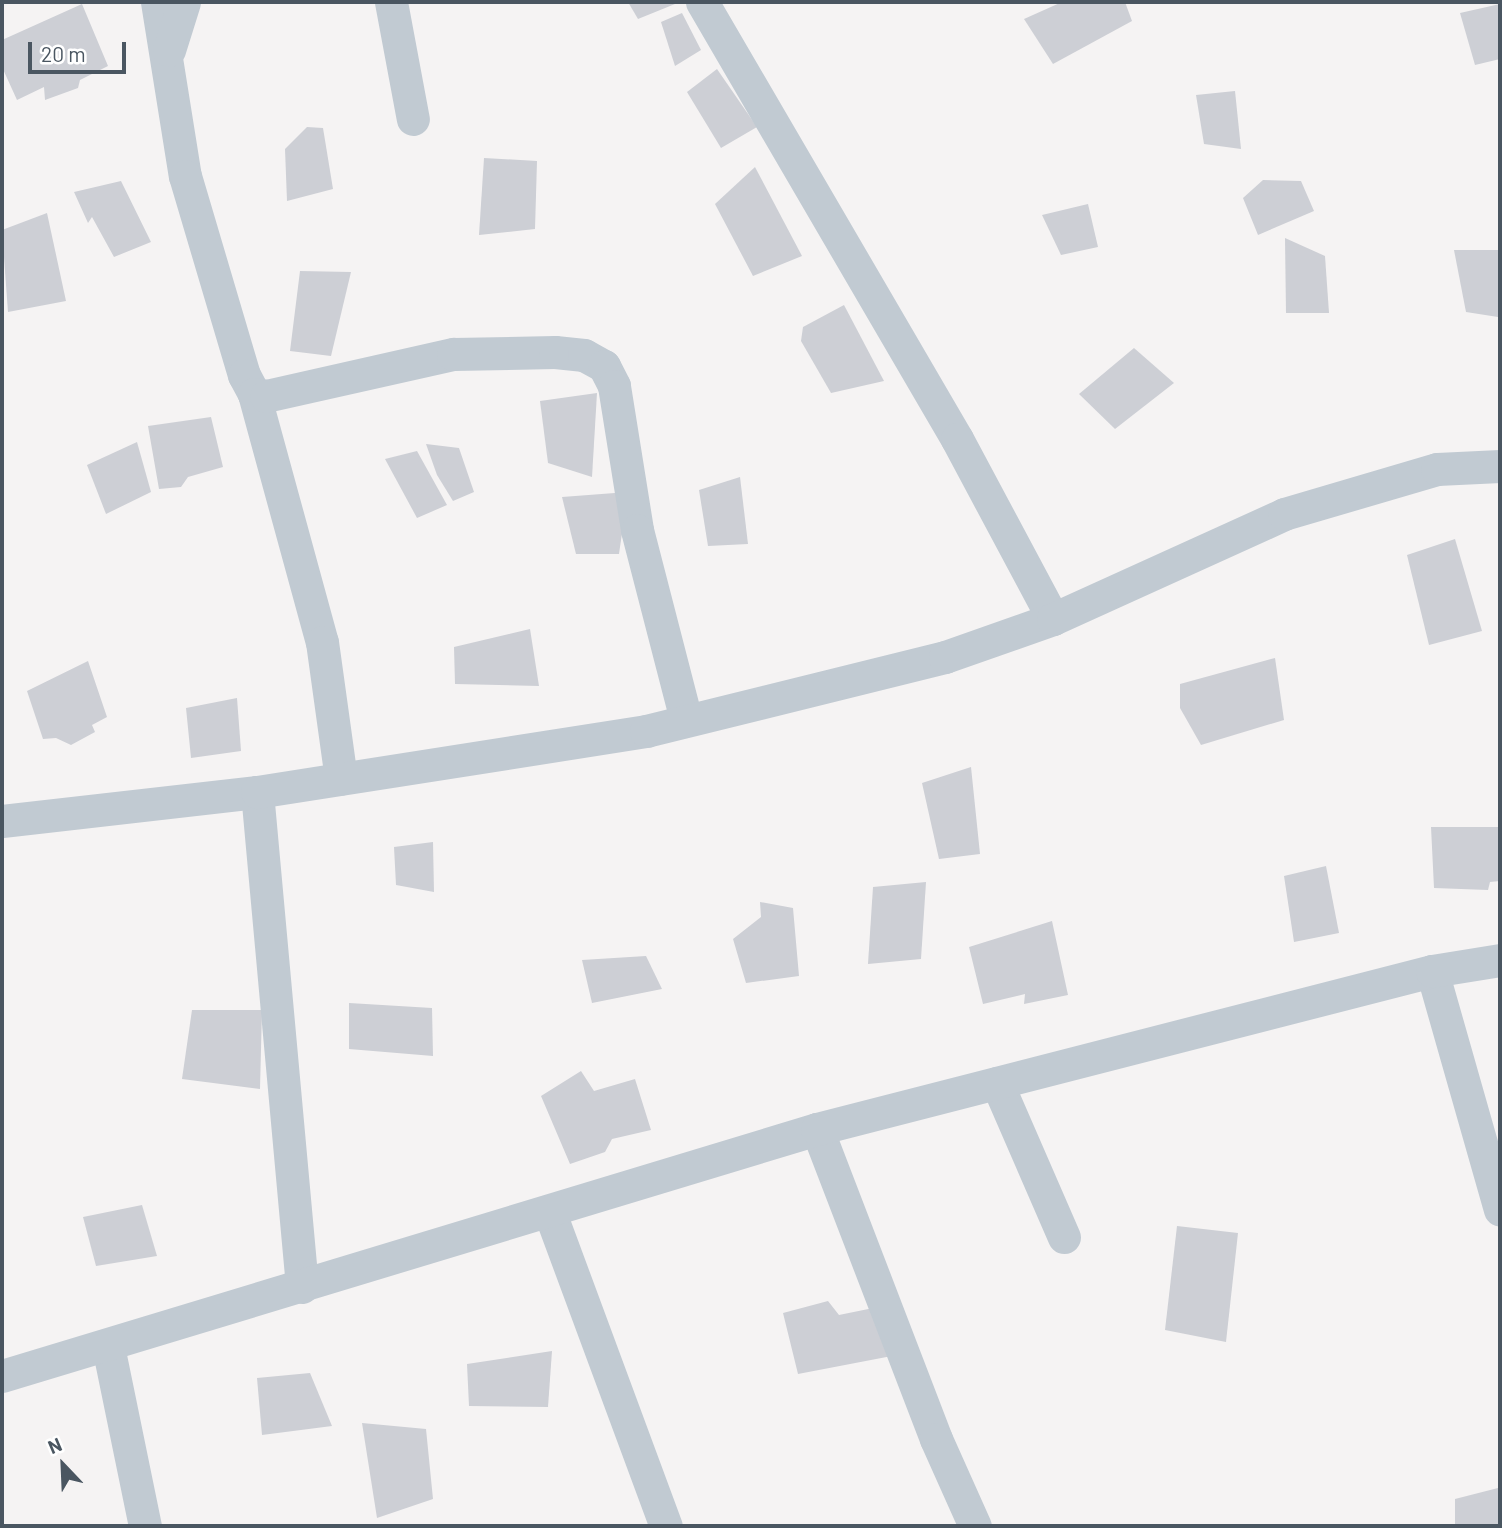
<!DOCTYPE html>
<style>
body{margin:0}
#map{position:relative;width:1502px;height:1528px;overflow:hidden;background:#f5f3f3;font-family:Barlow,sans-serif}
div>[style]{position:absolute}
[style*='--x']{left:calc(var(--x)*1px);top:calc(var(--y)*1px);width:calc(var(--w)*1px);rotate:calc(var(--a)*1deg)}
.building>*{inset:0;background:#cdcfd5}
.minor>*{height:33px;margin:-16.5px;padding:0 16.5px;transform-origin:16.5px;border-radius:16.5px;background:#c1cad2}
span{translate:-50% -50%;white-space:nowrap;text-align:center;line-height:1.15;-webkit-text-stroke:7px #fff;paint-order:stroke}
.frame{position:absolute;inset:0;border:4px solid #4a5661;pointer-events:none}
.north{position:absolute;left:28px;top:1430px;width:70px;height:70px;-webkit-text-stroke:5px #fff;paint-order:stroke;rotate:337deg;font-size:19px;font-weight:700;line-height:28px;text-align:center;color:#4a5661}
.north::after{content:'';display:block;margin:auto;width:24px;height:32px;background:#4a5661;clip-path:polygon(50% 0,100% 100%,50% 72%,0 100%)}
.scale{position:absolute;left:28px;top:42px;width:98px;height:32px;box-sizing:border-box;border:4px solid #4a5661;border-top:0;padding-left:9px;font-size:21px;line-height:24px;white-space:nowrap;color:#4a5661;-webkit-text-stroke:5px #fff;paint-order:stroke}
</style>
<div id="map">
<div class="building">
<i style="clip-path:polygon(628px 2px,674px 2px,675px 4px,638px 19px)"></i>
<i style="clip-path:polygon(1062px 2px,1125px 2px,1132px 21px,1053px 64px,1024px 19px)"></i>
<i style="clip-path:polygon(82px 4px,108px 66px,80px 80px,78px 88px,45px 100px,44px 87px,17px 100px,2px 67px,2px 40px)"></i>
<i style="clip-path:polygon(1500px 4px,1500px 59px,1475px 65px,1460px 13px)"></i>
<i style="clip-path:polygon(682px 13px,701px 50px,675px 66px,661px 22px)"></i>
<i style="clip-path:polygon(717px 69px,757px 127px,721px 148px,687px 92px)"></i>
<i style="clip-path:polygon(1235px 91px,1241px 149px,1204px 144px,1196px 95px)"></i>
<i style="clip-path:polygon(307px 127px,323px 128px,333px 189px,287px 201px,285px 149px)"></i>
<i style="clip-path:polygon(484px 158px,537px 161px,535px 229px,479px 235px)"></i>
<i style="clip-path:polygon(755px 167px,802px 256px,753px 276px,715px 204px)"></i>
<i style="clip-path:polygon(1263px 180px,1301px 181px,1314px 211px,1258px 235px,1243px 198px)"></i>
<i style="clip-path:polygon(121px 181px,151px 242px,114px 257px,92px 217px,88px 223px,74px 192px)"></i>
<i style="clip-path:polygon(1088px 204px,1098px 247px,1061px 255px,1042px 215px)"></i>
<i style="clip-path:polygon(47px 213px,66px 301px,8px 312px,2px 230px)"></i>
<i style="clip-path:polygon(1285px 238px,1325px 256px,1329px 313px,1286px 313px)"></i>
<i style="clip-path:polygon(1454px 250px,1500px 250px,1498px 317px,1466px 312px)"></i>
<i style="clip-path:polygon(300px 271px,351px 272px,331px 356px,290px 351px)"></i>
<i style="clip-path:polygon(844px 305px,884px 381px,831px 393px,801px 341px,803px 327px)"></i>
<i style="clip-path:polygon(1134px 348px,1174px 383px,1115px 429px,1079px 394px)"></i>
<i style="clip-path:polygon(597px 393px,592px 477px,548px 463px,540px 401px)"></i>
<i style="clip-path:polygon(211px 417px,223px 467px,188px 477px,181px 487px,159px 489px,148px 426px)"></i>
<i style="clip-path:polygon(137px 442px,151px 492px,106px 514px,87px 465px)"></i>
<i style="clip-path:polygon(426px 444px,459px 448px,474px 492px,453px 501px,437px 475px)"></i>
<i style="clip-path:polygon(417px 451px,447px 505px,417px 518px,385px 459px)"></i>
<i style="clip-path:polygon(740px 477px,748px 544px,708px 546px,699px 490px)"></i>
<i style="clip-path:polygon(628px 492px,619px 554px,576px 554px,562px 497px)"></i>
<i style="clip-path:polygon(1455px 539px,1482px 631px,1429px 645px,1407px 555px)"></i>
<i style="clip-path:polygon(530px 629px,539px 686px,455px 684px,454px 647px)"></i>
<i style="clip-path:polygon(1275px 658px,1284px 720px,1201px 745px,1180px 708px,1180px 684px)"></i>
<i style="clip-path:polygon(88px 661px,107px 717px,92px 725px,95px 732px,71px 745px,56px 738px,43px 739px,27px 691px)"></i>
<i style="clip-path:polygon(237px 698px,241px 751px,191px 758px,186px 708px)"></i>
<i style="clip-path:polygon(971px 767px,980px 854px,939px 859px,922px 783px)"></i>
<i style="clip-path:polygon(1431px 827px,1500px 827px,1500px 881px,1490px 882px,1488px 890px,1434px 888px)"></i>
<i style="clip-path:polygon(433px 842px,434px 892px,396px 885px,394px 847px)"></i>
<i style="clip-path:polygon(1326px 866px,1339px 933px,1294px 942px,1284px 876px)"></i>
<i style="clip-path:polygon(926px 882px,921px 959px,868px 964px,873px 887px)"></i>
<i style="clip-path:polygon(760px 902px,793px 908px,799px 976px,746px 983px,733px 939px,761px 917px)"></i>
<i style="clip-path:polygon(1052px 921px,1068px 995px,1024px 1004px,1025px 994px,983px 1004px,969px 947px)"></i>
<i style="clip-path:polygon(646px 956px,662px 989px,592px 1003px,582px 960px)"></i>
<i style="clip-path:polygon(349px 1003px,432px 1008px,433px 1056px,349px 1049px)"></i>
<i style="clip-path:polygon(192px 1010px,262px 1010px,260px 1089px,182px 1079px)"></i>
<i style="clip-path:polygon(581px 1071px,594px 1091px,635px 1079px,651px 1130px,612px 1139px,605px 1152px,570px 1164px,541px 1096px)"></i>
<i style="clip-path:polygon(142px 1205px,157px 1256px,96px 1266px,83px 1217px)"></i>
<i style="clip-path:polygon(1177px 1226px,1238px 1233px,1226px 1342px,1165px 1330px)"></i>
<i style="clip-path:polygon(828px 1301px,839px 1315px,883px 1306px,897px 1355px,798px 1374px,783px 1313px)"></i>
<i style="clip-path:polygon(552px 1351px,548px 1407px,469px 1406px,467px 1364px)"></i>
<i style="clip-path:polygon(310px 1373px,332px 1426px,262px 1435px,257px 1378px)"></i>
<i style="clip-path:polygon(362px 1423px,426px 1429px,433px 1499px,377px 1518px)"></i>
<i style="clip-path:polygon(1498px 1488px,1500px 1526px,1455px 1526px,1455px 1499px)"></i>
</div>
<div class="minor">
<i style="--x:157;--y:2;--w:176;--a:80.9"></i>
<i style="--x:185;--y:176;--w:208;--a:73.5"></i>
<i style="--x:244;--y:375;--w:21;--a:62"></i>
<i style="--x:254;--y:394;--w:257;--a:74.7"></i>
<i style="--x:322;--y:642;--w:138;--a:82.1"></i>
<i style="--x:391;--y:2;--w:119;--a:79.4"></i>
<i style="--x:702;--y:2;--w:506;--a:59.74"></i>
<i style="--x:957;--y:439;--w:204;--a:61.9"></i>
<i style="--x:169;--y:50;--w:50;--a:-72.6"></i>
<i style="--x:254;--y:394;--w:12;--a:9"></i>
<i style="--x:266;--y:396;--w:192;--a:-12.7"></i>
<i style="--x:453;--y:354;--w:102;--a:-1.1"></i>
<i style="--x:555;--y:352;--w:29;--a:6"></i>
<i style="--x:584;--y:355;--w:23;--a:29"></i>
<i style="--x:604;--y:366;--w:22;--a:63"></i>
<i style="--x:614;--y:386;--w:146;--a:80.9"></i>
<i style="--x:637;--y:530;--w:196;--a:75.5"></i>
<i style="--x:257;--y:792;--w:497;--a:84.8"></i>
<i style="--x:2;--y:821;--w:257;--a:-6.5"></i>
<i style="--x:257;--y:792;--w:394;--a:-8.9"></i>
<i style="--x:646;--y:731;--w:308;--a:-13.9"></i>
<i style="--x:945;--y:657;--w:114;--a:-19.4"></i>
<i style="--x:1053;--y:619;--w:254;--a:-24.4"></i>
<i style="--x:1284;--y:514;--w:159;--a:-16.4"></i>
<i style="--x:1437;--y:469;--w:63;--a:-2.7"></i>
<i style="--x:1432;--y:971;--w:248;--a:74.1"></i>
<i style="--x:997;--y:1083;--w:168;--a:66.5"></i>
<i style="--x:817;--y:1129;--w:332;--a:69"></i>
<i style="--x:936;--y:1439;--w:95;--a:65.9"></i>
<i style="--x:550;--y:1213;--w:334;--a:69.7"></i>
<i style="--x:108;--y:1346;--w:184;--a:78.4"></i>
<i style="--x:2;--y:1376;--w:852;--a:-16.86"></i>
<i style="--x:817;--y:1129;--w:635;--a:-14.41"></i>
<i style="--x:1432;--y:971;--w:69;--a:-9.2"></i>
</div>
<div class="frame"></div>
<div class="north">N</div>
<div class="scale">20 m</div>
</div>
